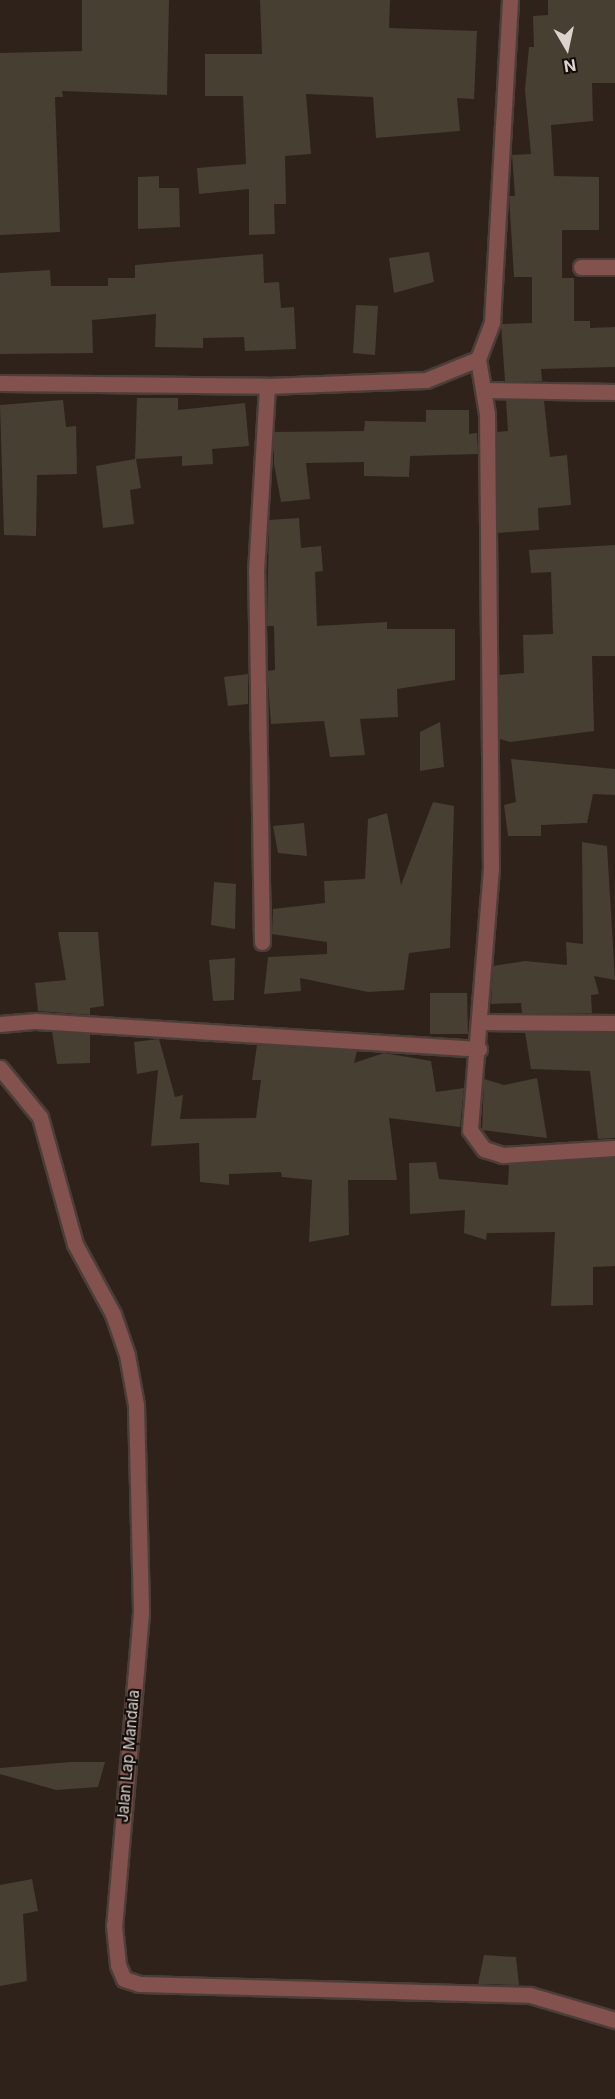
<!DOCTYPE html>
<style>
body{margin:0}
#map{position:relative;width:615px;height:2099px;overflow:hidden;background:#2f221b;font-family:Inter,sans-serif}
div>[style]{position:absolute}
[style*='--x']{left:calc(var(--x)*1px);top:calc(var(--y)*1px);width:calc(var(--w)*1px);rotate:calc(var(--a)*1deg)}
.building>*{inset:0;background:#473f32}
.roads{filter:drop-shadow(2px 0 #4b3e38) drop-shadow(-2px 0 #4b3e38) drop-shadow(0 2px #4b3e38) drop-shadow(0 -2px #4b3e38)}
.minor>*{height:15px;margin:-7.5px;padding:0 7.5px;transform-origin:7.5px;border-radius:7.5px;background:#83514e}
span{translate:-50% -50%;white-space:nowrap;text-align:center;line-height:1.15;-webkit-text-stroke:4.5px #130d0a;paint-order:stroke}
.street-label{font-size:15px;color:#dcd3cf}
.north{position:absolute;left:537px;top:18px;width:60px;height:60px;-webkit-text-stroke:4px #130d0a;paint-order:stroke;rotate:171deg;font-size:16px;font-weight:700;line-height:24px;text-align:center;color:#dcd3cf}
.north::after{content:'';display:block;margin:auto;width:21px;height:27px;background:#dcd3cf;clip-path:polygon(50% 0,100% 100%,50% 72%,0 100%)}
</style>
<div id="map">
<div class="building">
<i style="clip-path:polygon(82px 0,169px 0,167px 95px,62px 91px,63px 97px,55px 97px,60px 232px,0 235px,0 53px,82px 51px)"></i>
<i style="clip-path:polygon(260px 0,390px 0,389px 28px,477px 31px,474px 99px,457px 98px,460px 131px,376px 138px,373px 97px,306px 94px,311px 154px,285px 156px,286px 204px,274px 204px,275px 234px,249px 235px,249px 189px,199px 194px,197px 168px,246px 164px,243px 96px,205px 96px,205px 54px,262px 54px)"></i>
<i style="clip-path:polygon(548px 0,615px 0,615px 83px,592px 83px,593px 121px,551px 125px,554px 176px,599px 177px,599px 230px,562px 230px,562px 278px,574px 278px,574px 321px,590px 321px,590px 328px,615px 327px,615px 367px,541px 369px,542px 381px,505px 381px,501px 324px,532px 323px,532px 277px,514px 277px,509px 196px,515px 196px,512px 155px,531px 154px,525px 90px,529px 47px,534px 47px,533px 16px,548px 15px)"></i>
<i style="clip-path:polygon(159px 176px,159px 188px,179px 188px,180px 227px,138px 229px,138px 177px)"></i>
<i style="clip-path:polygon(429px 252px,434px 282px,394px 293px,389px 258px)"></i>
<i style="clip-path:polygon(263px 254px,264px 283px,279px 282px,281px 308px,294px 307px,296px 349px,245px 351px,244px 337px,203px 338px,203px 348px,155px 347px,156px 314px,92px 320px,93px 353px,0 354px,0 273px,50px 270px,51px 286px,108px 286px,108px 278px,135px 278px,135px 265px)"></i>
<i style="clip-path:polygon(356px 305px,378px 306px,375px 355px,353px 353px)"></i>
<i style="clip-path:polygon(137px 398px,178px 398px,178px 410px,245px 403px,249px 446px,212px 449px,213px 464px,182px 466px,182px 456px,136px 459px,141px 488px,130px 490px,134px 524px,103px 528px,96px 466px,135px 459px)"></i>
<i style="clip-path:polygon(63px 400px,66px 427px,76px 426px,77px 474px,37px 475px,36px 536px,4px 535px,0 405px)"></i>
<i style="clip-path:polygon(506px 400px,544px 401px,550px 457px,567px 455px,571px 505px,538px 508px,539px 530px,498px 533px,497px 432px,508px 431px)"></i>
<i style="clip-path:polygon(426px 410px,469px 410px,469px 434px,477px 433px,478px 454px,410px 456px,409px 477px,364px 476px,364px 462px,306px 463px,310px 499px,281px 502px,274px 464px,274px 432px,364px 431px,365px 421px,426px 422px)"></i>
<i style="clip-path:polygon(299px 518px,301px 548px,321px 546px,323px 571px,315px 572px,317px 626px,387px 622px,387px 629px,455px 629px,455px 680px,397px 689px,398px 717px,360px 719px,365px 755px,330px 757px,324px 721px,271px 724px,267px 671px,275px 670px,274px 626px,267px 626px,269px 520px)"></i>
<i style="clip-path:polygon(615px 545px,615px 656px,592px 656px,594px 731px,510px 742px,500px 739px,499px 675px,524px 673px,523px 635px,553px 634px,551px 572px,531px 573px,529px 550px)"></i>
<i style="clip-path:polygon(248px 674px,248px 704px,228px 706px,224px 677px)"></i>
<i style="clip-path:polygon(440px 722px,444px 767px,420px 771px,420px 732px)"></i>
<i style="clip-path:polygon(511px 759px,615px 769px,615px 795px,593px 794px,587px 823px,541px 825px,541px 836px,508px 836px,504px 805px,516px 802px)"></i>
<i style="clip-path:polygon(433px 802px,454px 806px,450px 948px,409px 953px,404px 990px,368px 992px,300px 978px,301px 991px,264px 994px,268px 957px,327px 954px,327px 942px,272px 934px,273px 909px,325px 903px,324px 881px,365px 879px,368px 819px,387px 813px,401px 885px)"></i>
<i style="clip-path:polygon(304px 823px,307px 856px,278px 853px,273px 826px)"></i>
<i style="clip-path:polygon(582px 842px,607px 846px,615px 980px,594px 976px,599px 994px,591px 995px,592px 1013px,522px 1013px,521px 1003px,491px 1004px,493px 966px,525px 961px,567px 965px,566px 942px,583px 944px)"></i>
<i style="clip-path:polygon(214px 882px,236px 884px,235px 929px,211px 925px)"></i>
<i style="clip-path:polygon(58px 932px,98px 932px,104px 1006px,90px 1008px,90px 1015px,38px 1011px,35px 983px,66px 980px)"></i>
<i style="clip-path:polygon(235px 958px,234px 1000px,213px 1001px,209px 960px)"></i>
<i style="clip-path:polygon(430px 993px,467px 993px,468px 1034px,430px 1034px)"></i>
<i style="clip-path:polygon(52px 1032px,90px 1034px,90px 1063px,57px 1064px)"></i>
<i style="clip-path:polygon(525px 1032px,615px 1033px,615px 1138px,598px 1139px,590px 1071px,531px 1069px)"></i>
<i style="clip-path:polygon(159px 1039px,175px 1097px,183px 1095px,180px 1119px,256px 1118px,261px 1080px,252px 1080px,257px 1045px,357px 1051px,354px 1063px,384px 1053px,431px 1061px,436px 1092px,464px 1088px,460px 1127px,389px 1118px,397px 1180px,348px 1180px,349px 1235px,309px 1242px,312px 1180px,282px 1177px,281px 1172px,229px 1174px,229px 1185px,200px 1182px,199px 1143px,151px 1146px,158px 1070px,137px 1074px,134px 1042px)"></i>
<i style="clip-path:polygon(537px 1078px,547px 1138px,482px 1130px,484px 1079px,504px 1085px)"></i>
<i style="clip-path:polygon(615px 1158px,615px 1266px,593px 1267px,593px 1305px,551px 1306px,555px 1232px,487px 1233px,486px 1240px,464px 1233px,465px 1210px,410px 1214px,409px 1163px,436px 1162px,439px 1179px,508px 1185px,509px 1164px)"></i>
<i style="clip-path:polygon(71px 1762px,105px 1762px,98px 1787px,56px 1790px,0 1774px,0 1768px)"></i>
<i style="clip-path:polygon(32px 1879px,38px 1911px,23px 1914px,27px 1981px,0 1986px,0 1885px)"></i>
<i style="clip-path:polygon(484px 1955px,516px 1957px,519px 1985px,478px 1984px)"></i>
</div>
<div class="roads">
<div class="minor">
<i style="--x:581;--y:267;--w:34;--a:0"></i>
<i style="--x:478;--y:359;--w:56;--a:80.7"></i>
<i style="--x:487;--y:414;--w:454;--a:89.5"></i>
<i style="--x:491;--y:868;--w:263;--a:94.6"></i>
<i style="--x:470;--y:1130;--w:24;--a:54"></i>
<i style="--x:484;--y:1149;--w:20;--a:18"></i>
<i style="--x:503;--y:1155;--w:112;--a:-3.6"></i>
<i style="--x:0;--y:383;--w:267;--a:0.6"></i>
<i style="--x:267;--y:386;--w:159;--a:-2.2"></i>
<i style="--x:426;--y:380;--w:56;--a:-22"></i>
<i style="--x:478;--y:359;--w:40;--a:-69"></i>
<i style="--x:492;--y:322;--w:323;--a:-86.8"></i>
<i style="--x:485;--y:390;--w:130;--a:0.9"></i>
<i style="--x:262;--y:942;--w:370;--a:-90.9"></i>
<i style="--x:256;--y:572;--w:186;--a:-86.6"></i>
<i style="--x:482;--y:1022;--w:133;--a:0.4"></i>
<i style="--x:0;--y:1024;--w:36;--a:-5"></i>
<i style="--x:36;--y:1021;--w:444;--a:3.6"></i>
<i style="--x:0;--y:1068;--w:63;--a:50.8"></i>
<i style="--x:40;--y:1117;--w:132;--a:74.6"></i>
<i style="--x:75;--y:1244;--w:80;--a:61.5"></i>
<i style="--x:113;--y:1314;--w:43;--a:71.1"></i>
<i style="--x:127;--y:1355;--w:51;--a:79.8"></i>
<i style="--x:136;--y:1405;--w:208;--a:88.6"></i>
<i style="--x:141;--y:1613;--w:313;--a:94.9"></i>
<i style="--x:114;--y:1925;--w:40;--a:84.3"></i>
<i style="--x:118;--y:1965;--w:15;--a:67"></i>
<i style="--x:124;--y:1979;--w:16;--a:18"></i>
<i style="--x:139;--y:1984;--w:391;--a:1.6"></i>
<i style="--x:530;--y:1995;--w:89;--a:16.4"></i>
</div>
</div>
<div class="street-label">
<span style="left:128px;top:1756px;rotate:-85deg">Jalan Lap Mandala</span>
</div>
<div class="north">N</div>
</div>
